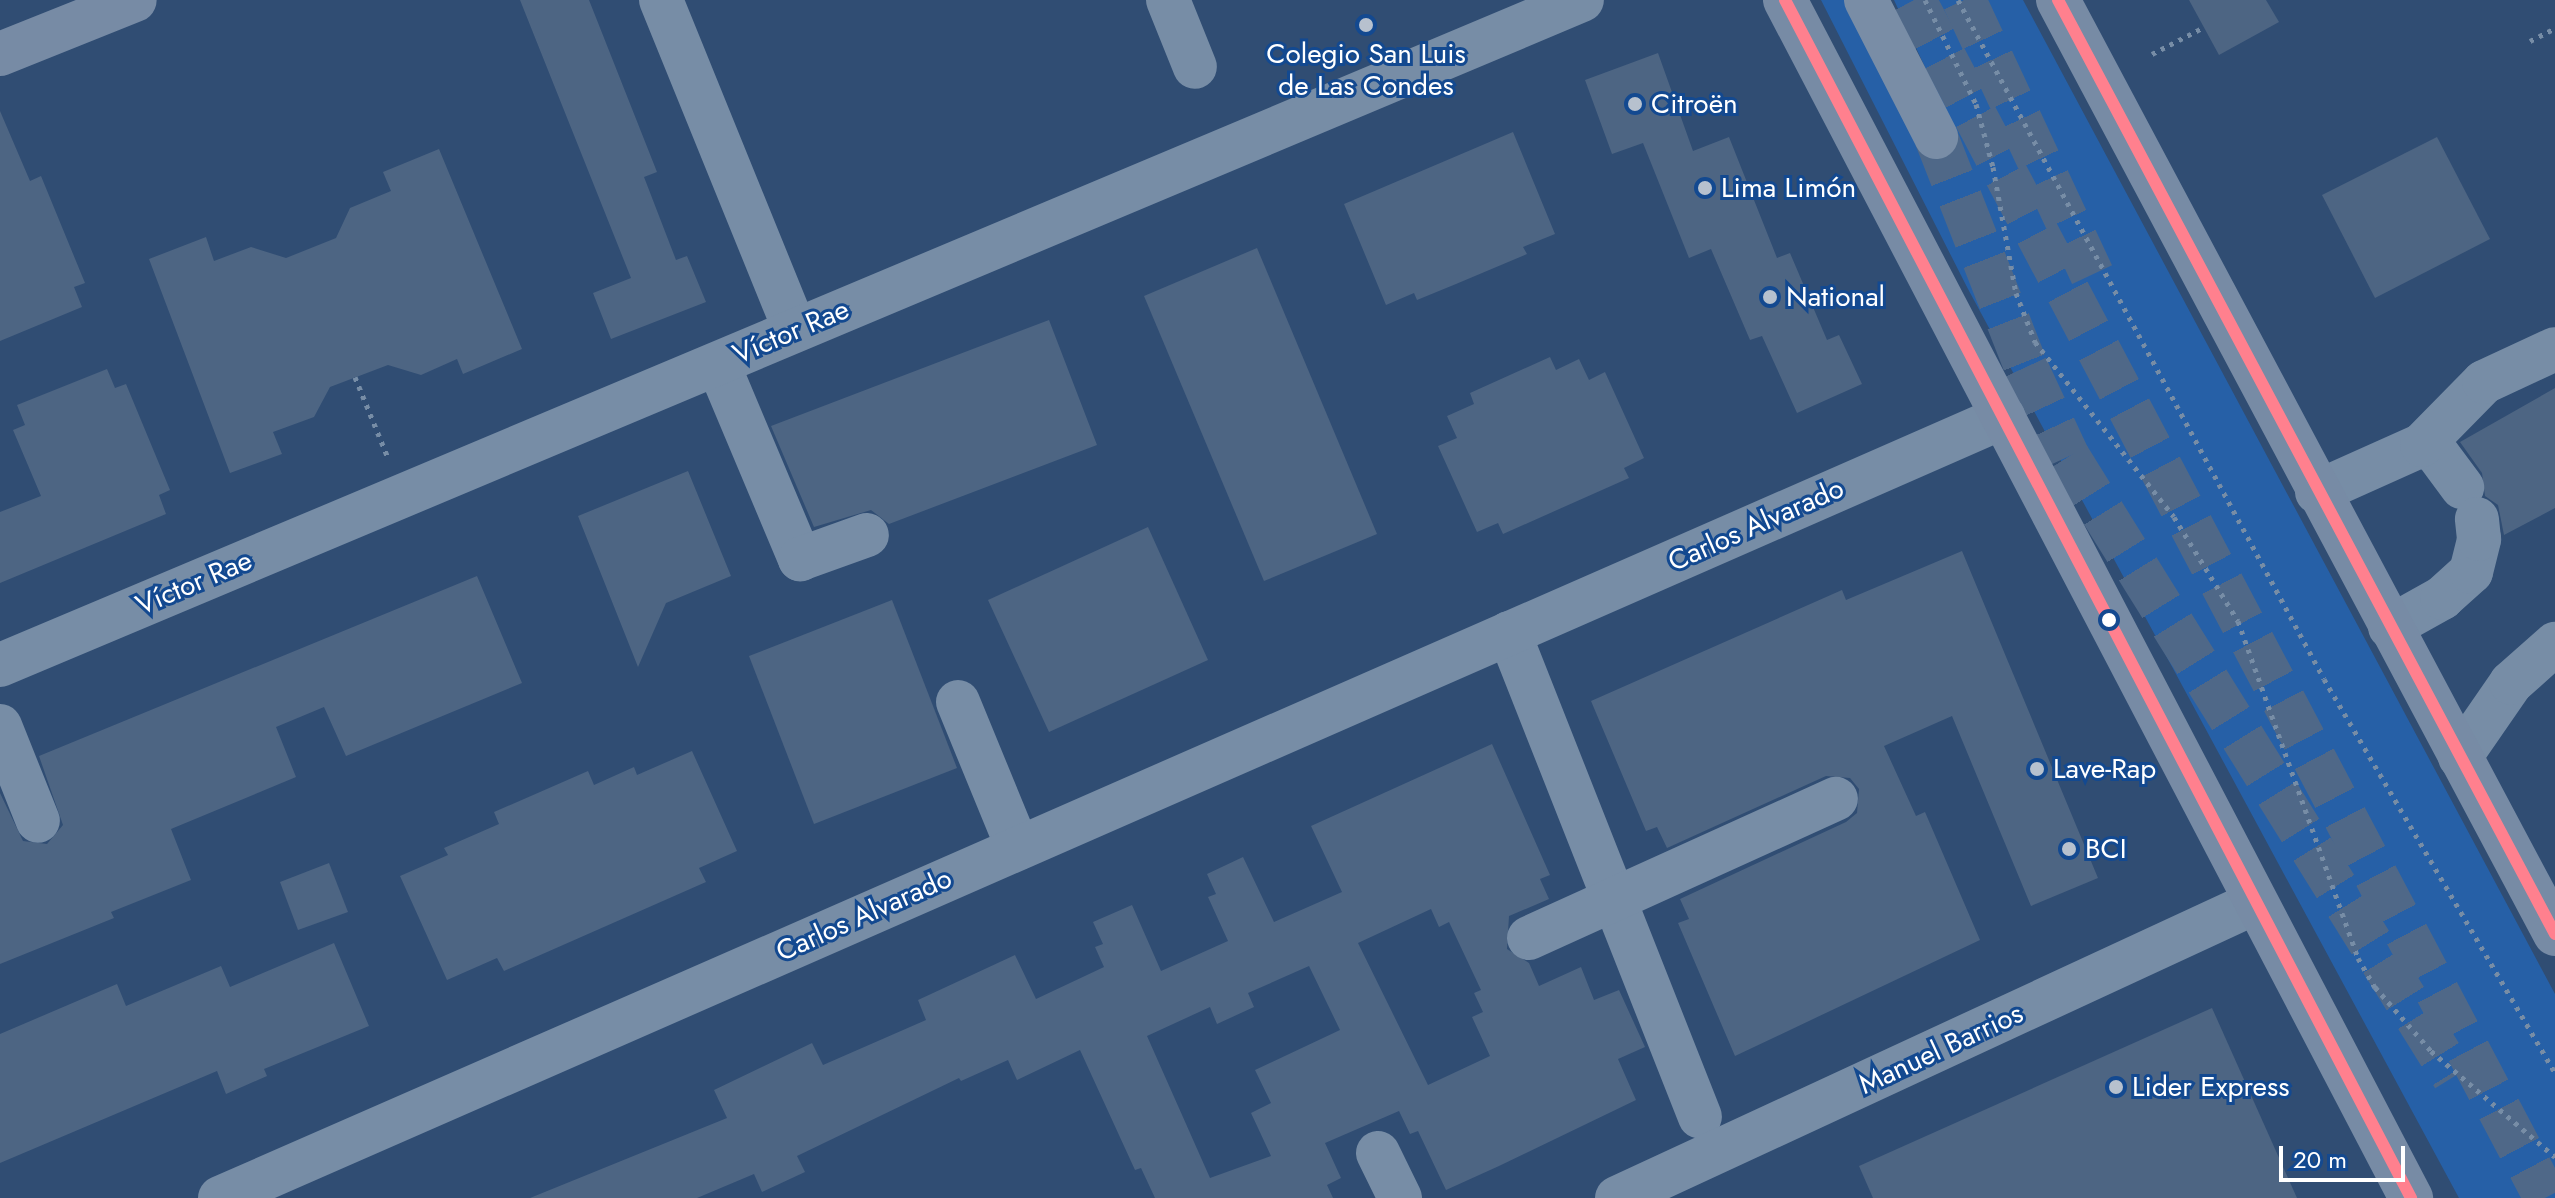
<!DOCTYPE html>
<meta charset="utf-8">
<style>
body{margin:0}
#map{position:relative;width:2555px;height:1198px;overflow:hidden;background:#304d73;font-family:Jost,sans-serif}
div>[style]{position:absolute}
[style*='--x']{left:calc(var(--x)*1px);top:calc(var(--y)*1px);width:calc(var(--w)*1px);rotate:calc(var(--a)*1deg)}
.green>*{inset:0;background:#2660a7}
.building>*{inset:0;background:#4d6583}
.highway-tunnel>*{height:44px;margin-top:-22px;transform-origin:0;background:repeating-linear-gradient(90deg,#4f6888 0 44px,transparent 0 66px)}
.path>*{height:5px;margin-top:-2.5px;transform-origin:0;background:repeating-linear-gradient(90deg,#778da6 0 4px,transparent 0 10px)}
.minor>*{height:44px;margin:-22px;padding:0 22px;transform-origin:22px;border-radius:22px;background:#778da6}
.major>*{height:44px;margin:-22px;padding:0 22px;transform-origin:22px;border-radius:22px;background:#778ba5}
.highway>*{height:44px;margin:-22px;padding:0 22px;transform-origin:22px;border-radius:22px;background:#798da6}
.bus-1>*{height:12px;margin:-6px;padding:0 6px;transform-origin:6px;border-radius:6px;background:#ff808e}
.dots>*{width:22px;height:22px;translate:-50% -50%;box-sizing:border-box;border:4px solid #134990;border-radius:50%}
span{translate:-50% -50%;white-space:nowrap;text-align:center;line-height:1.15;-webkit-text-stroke:6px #134990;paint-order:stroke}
.poi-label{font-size:28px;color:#fff}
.left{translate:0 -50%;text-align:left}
.street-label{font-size:28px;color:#fff}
.scale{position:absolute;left:2279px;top:1146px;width:126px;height:36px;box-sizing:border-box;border:4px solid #fff;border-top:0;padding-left:10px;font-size:24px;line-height:28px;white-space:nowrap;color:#fff;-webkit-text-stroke:6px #134990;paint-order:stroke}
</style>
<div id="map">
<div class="green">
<i style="clip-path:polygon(1821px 0,1844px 0,1859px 30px,1954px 130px,1894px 0,2023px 0,2555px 994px,2555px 1198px,2459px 1198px,1968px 289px)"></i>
</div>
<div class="building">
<i style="clip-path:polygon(520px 0,589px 0,657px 172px,644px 177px,676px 260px,687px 256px,706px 302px,611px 339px,593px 293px,631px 278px)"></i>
<i style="clip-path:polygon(2189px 0,2266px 0,2279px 22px,2219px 55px)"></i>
<i style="clip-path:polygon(1658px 53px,1693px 151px,1729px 137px,1777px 258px,1790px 253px,1827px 340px,1839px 335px,1862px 384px,1797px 413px,1762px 336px,1750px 340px,1711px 249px,1689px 258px,1643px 143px,1612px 154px,1585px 80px)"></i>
<i style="clip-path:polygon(0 111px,30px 181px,41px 176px,85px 283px,74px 287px,82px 307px,0 341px)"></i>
<i style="clip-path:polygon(1513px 132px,1555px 234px,1523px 247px,1527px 254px,1456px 284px,1417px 300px,1414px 293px,1386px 305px,1344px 204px)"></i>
<i style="clip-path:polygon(2437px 137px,2490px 239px,2375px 298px,2322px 195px)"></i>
<i style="clip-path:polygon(439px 149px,522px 349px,463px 374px,457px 359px,421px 375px,388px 365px,330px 387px,314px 417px,273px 432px,282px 454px,230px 473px,149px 259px,206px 237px,214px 261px,251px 247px,286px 258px,336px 238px,350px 208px,391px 191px,383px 172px)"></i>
<i style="clip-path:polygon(1257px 248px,1377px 534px,1264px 581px,1144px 296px)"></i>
<i style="clip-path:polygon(1049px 320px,1097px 445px,889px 524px,871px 510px,814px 527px,771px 426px)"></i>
<i style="clip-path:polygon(1550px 357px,1556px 370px,1579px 359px,1589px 380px,1605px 372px,1644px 458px,1624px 468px,1629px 478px,1503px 534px,1498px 523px,1477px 532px,1438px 446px,1457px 438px,1447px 416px,1474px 404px,1470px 393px)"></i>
<i style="clip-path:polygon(107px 369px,115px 388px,126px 384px,170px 490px,159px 495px,166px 514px,0 583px,0 512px,41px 496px,13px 430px,25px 425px,17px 405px)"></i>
<i style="clip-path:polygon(2555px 388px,2555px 508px,2504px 535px,2498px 505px,2485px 496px,2482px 473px,2460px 442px)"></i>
<i style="clip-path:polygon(688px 471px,731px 576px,666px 603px,638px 667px,578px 516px)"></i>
<i style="clip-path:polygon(1148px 527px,1208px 660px,1049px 732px,988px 600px)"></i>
<i style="clip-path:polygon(1962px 551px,2098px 878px,2031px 906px,1952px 716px,1884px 746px,1916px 816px,1925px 812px,1980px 940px,1735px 1056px,1678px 923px,1689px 919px,1680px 899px,1846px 822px,1857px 813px,1859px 789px,1850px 778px,1826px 776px,1667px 848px,1657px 827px,1646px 831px,1591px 701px,1842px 590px,1846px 600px)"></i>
<i style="clip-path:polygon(477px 576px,522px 683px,346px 756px,324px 707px,276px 727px,296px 777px,171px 829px,191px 880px,111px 912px,114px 918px,0 964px,0 793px,23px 841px,47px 844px,63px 825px,39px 756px)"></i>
<i style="clip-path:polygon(892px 600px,957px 768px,814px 824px,749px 656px)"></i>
<i style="clip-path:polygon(evenodd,1492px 744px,1550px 875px,1540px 879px,1549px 899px,1509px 916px,1507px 949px,1529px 963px,1539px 986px,1581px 967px,1594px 1000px,1619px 990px,1645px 1047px,1618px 1059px,1636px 1100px,1499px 1166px,1446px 1190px,1418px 1131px,1410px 1134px,1399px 1111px,1325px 1143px,1341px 1178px,1327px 1185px,1333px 1198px,1155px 1198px,1141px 1168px,1135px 1170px,1080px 1050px,1017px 1080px,1008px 1060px,961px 1081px,959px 1078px,797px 1156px,805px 1172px,762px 1192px,754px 1174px,697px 1198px,530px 1198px,727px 1118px,714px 1090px,812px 1043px,823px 1065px,926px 1020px,918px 1000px,1015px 955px,1036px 999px,1104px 967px,1095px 947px,1103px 944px,1093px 922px,1132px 905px,1161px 971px,1228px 941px,1208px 897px,1216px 894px,1207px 874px,1243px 857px,1274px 922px,1342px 892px,1311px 826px,1492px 744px,1431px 909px,1439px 927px,1449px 922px,1481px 990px,1474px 993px,1483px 1012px,1472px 1017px,1490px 1056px,1428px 1085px,1358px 943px,1431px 909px,1492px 744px,1309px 966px,1340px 1030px,1255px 1070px,1271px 1103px,1251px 1113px,1271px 1156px,1210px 1178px,1147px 1036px,1210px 1007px,1217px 1024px,1254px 1007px,1248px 993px,1309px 966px)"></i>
<i style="clip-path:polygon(692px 751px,737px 851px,699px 868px,706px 882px,504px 971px,497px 958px,447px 980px,400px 876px,448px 855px,444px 848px,499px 824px,494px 812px,588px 771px,594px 785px,634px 767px,637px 775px)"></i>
<i style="clip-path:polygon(329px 863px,348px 912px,298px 930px,280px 882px)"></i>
<i style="clip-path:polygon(334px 943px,369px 1026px,264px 1069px,267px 1076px,226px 1094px,217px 1071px,0 1163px,0 1034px,117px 984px,126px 1006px,221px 966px,230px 987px)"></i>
<i style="clip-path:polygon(2212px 1008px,2297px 1198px,1873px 1198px,1859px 1166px)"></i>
</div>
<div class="highway-tunnel">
<i style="--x:1914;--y:0;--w:1354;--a:62.19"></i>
<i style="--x:1964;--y:0;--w:303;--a:65"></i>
<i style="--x:1936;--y:137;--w:247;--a:68.6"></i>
<i style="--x:2026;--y:367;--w:99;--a:65"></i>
<i style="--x:2068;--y:457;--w:730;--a:58.09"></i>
</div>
<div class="path">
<i style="--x:1925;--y:0;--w:116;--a:63.9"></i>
<i style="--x:1976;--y:104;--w:65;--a:74.9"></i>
<i style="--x:1993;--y:167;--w:128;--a:79.7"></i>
<i style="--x:2016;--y:293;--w:53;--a:68.8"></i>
<i style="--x:2035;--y:342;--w:223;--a:51.5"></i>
<i style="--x:2174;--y:517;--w:122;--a:58.4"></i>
<i style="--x:2238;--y:621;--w:358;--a:70.4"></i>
<i style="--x:2358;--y:958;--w:34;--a:60"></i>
<i style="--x:2375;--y:987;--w:85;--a:48.8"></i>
<i style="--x:2431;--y:1051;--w:163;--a:40.5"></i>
<i style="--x:1958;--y:0;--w:771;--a:61.67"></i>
<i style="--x:2324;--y:679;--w:457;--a:59.6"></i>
<i style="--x:2530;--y:41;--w:28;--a:-27"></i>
<i style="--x:2152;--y:54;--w:59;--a:-27.4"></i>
<i style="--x:355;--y:377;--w:87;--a:67.8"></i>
</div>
<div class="minor">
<i style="--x:661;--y:0;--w:356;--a:67.9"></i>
<i style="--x:1168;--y:0;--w:72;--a:68.1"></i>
<i style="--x:718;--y:364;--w:212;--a:67.2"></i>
<i style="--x:800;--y:559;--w:71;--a:-19.7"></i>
<i style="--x:2422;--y:445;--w:16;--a:27"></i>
<i style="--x:2436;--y:452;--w:44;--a:53.4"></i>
<i style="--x:2317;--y:492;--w:115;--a:-24.1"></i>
<i style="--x:2422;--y:445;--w:88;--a:-45.5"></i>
<i style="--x:2484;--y:382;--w:78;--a:-24.9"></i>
<i style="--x:2390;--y:627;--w:60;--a:-29.1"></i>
<i style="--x:2442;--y:598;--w:39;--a:-42"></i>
<i style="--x:2471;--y:572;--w:34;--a:-76"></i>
<i style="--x:2479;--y:539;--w:20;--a:-96"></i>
<i style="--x:1509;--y:633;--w:520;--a:68.46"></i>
<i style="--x:0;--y:665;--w:1716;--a:-22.8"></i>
<i style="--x:958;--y:702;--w:158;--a:67.7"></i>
<i style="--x:0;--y:726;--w:102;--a:68.2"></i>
<i style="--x:2460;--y:757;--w:90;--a:-55.4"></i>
<i style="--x:2511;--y:683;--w:59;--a:-41.6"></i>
<i style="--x:1529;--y:938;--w:337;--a:-24.4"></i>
<i style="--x:1378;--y:1153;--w:50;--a:63.9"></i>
<i style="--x:220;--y:1198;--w:1947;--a:-23.65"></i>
<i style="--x:1617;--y:1198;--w:702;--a:-24.85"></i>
</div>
<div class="major">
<i style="--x:1785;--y:0;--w:1352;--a:62.41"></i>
<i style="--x:2058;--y:0;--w:1058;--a:61.98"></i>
<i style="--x:0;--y:54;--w:145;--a:-21.8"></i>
</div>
<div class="highway">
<i style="--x:1866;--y:0;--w:154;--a:62.9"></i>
</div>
<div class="bus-1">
<i style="--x:1785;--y:0;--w:1352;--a:62.41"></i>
<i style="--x:2058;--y:0;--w:1058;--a:61.98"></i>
</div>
<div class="dots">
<i style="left:1366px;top:25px;background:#b7c1ce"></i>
<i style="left:1635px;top:104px;background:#b7c1ce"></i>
<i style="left:1705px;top:188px;background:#b7c1ce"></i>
<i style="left:1770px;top:297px;background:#b7c1ce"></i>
<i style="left:2109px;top:620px;background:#fff"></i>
<i style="left:2037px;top:769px;background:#b7c1ce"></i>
<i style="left:2069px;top:849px;background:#b7c1ce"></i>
<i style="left:2116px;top:1087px;background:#b7c1ce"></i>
</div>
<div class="poi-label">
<span style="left:1366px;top:70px">Colegio San Luis<br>de Las Condes</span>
<span class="left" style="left:1651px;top:104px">Citroën</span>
<span class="left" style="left:1721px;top:188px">Lima Limón</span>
<span class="left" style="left:1786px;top:297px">National</span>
<span class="left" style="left:2053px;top:769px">Lave-Rap</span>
<span class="left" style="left:2085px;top:849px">BCI</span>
<span class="left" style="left:2132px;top:1087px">Lider Express</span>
</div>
<div class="street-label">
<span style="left:791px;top:332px;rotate:-23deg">Víctor Rae</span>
<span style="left:1756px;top:525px;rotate:-24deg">Carlos Alvarado</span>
<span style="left:194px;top:583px;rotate:-23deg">Víctor Rae</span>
<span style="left:864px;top:915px;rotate:-24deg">Carlos Alvarado</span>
<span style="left:1941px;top:1049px;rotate:-25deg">Manuel Barrios</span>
</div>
<div class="scale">20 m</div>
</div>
